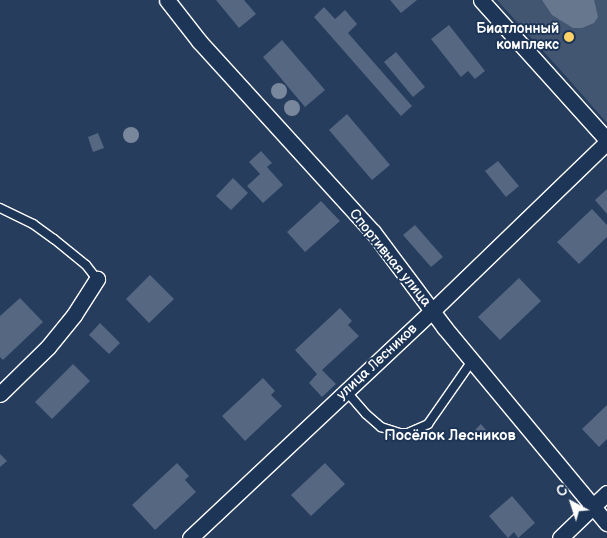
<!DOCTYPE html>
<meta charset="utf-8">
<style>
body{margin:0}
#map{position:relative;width:607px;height:538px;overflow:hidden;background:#263d5e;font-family:"Balsamiq Sans",sans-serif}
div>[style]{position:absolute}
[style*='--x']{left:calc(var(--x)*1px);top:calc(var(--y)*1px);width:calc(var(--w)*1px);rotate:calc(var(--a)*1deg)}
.green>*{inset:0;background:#425672}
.water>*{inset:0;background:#67788e}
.building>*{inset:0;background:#556781}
.roads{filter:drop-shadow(1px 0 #fff) drop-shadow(-1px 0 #fff) drop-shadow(0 1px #fff) drop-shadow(0 -1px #fff)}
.service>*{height:8px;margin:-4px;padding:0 4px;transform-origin:4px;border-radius:4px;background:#1d3557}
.minor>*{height:15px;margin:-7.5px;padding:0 7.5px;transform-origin:7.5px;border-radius:7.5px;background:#1d3557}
.trees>*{width:16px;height:16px;margin:-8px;border-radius:50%;background:#79879c}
.dots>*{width:14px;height:14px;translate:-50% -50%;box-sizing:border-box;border:2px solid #1d3557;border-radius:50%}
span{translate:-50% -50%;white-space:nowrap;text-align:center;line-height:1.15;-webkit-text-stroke:4px #1d3557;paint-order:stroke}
.poi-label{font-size:14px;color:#fff;font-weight:700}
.right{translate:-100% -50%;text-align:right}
.street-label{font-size:14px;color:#fff}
.neighbourhood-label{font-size:15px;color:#fff;font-weight:700}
.north{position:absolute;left:547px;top:478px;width:50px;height:50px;-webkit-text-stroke:4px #1d3557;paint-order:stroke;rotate:320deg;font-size:14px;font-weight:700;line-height:20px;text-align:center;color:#fff}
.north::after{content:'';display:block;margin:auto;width:18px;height:22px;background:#fff;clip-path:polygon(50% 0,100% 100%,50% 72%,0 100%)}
</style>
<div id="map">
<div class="green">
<i style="clip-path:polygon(497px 0,607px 0,607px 123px,563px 73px)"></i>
</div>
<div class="water">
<i style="clip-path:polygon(542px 0,594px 0,598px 17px,594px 23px,582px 28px,573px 28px,552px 15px)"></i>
</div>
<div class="building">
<i style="clip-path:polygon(216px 0,244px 0,256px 14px,239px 28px)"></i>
<i style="clip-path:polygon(390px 0,417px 0,401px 13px)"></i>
<i style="clip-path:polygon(324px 7px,335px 19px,345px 10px,357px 24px,348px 33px,412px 106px,401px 116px,314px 17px)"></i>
<i style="clip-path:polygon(449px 25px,485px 71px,475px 79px,468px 71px,461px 77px,431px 39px)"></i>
<i style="clip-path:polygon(282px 40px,325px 90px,305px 107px,263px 57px)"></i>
<i style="clip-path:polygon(396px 52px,425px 87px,413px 97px,384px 62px)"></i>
<i style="clip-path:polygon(347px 114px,390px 165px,372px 180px,329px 130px)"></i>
<i style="clip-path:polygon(98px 133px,104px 148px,93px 152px,88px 137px)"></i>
<i style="clip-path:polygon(261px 151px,272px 163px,267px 167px,283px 185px,263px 203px,247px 186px,260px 174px,249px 162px)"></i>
<i style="clip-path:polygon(498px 161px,519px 186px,506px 197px,485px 171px)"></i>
<i style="clip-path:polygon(233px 178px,248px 193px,231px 210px,216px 196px)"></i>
<i style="clip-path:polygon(607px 189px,607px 214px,595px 200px)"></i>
<i style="clip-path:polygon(321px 201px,340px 221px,305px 252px,287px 232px)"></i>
<i style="clip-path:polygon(592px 209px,607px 225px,607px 237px,579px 264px,557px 242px)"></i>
<i style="clip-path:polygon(415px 225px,443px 257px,431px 267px,403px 235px)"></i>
<i style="clip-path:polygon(150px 275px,174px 299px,149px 323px,126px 299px)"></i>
<i style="clip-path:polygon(519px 278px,541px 301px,500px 340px,478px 317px)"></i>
<i style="clip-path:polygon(20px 298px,43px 322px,3px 360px,0 357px,0 316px)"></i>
<i style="clip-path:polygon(340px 308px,352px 321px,348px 325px,359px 336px,322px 370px,336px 384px,322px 397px,309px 383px,317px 374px,295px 350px)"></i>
<i style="clip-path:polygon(100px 323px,120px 343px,109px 354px,89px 335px)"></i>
<i style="clip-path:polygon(73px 364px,90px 381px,52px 419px,35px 402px)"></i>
<i style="clip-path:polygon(263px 378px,275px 391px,271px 395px,282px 406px,245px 441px,222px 416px)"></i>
<i style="clip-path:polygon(607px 405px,607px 439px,599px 447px,582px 429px)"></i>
<i style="clip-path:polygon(481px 424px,487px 431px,477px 440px,471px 434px)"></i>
<i style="clip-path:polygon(0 454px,7px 461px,0 467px)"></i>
<i style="clip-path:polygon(177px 463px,189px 476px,185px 480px,196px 492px,155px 530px,132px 505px)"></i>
<i style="clip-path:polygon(325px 463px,345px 484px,311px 516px,291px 495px)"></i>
<i style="clip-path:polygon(512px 496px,535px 523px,518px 538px,514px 532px,508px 538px,489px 516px)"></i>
</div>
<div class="roads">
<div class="service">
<i style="--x:0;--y:208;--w:37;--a:26"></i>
<i style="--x:33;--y:224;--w:26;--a:36"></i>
<i style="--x:54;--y:239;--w:41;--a:39.1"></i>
<i style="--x:86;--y:265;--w:18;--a:52"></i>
<i style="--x:346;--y:391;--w:30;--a:49"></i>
<i style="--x:366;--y:414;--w:20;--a:41"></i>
<i style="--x:381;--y:427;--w:19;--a:18"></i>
<i style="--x:399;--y:433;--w:9;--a:0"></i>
<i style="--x:408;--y:433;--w:22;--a:-24"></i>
<i style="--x:428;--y:424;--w:77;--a:-55.1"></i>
</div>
<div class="minor">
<i style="--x:167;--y:0;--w:52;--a:52"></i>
<i style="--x:199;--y:41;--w:258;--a:47.7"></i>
<i style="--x:373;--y:232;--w:119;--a:53.2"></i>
<i style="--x:444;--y:327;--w:255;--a:50.3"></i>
<i style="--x:481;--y:0;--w:188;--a:48"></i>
<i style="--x:0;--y:394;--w:67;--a:-44.4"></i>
<i style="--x:48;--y:347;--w:41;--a:-50.9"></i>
<i style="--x:74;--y:315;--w:43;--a:-57.4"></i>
<i style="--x:190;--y:538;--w:332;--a:-43.2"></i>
<i style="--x:432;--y:311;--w:243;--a:-44"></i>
<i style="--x:560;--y:538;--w:65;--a:-43.8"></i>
</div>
</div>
<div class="trees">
<i style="left:279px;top:91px"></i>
<i style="left:292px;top:108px"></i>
<i style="left:131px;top:135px"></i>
</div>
<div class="dots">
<i style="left:569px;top:37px;background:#ffd166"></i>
</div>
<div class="poi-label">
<span class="right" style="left:559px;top:37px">Биатлонный<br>комплекс</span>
</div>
<div class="street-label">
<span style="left:390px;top:258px;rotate:51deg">Спортивная улица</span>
<span style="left:377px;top:362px;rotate:-43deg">улица Лесников</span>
</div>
<div class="neighbourhood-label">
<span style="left:450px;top:436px">Посёлок Лесников</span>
</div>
<div class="north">С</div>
</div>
